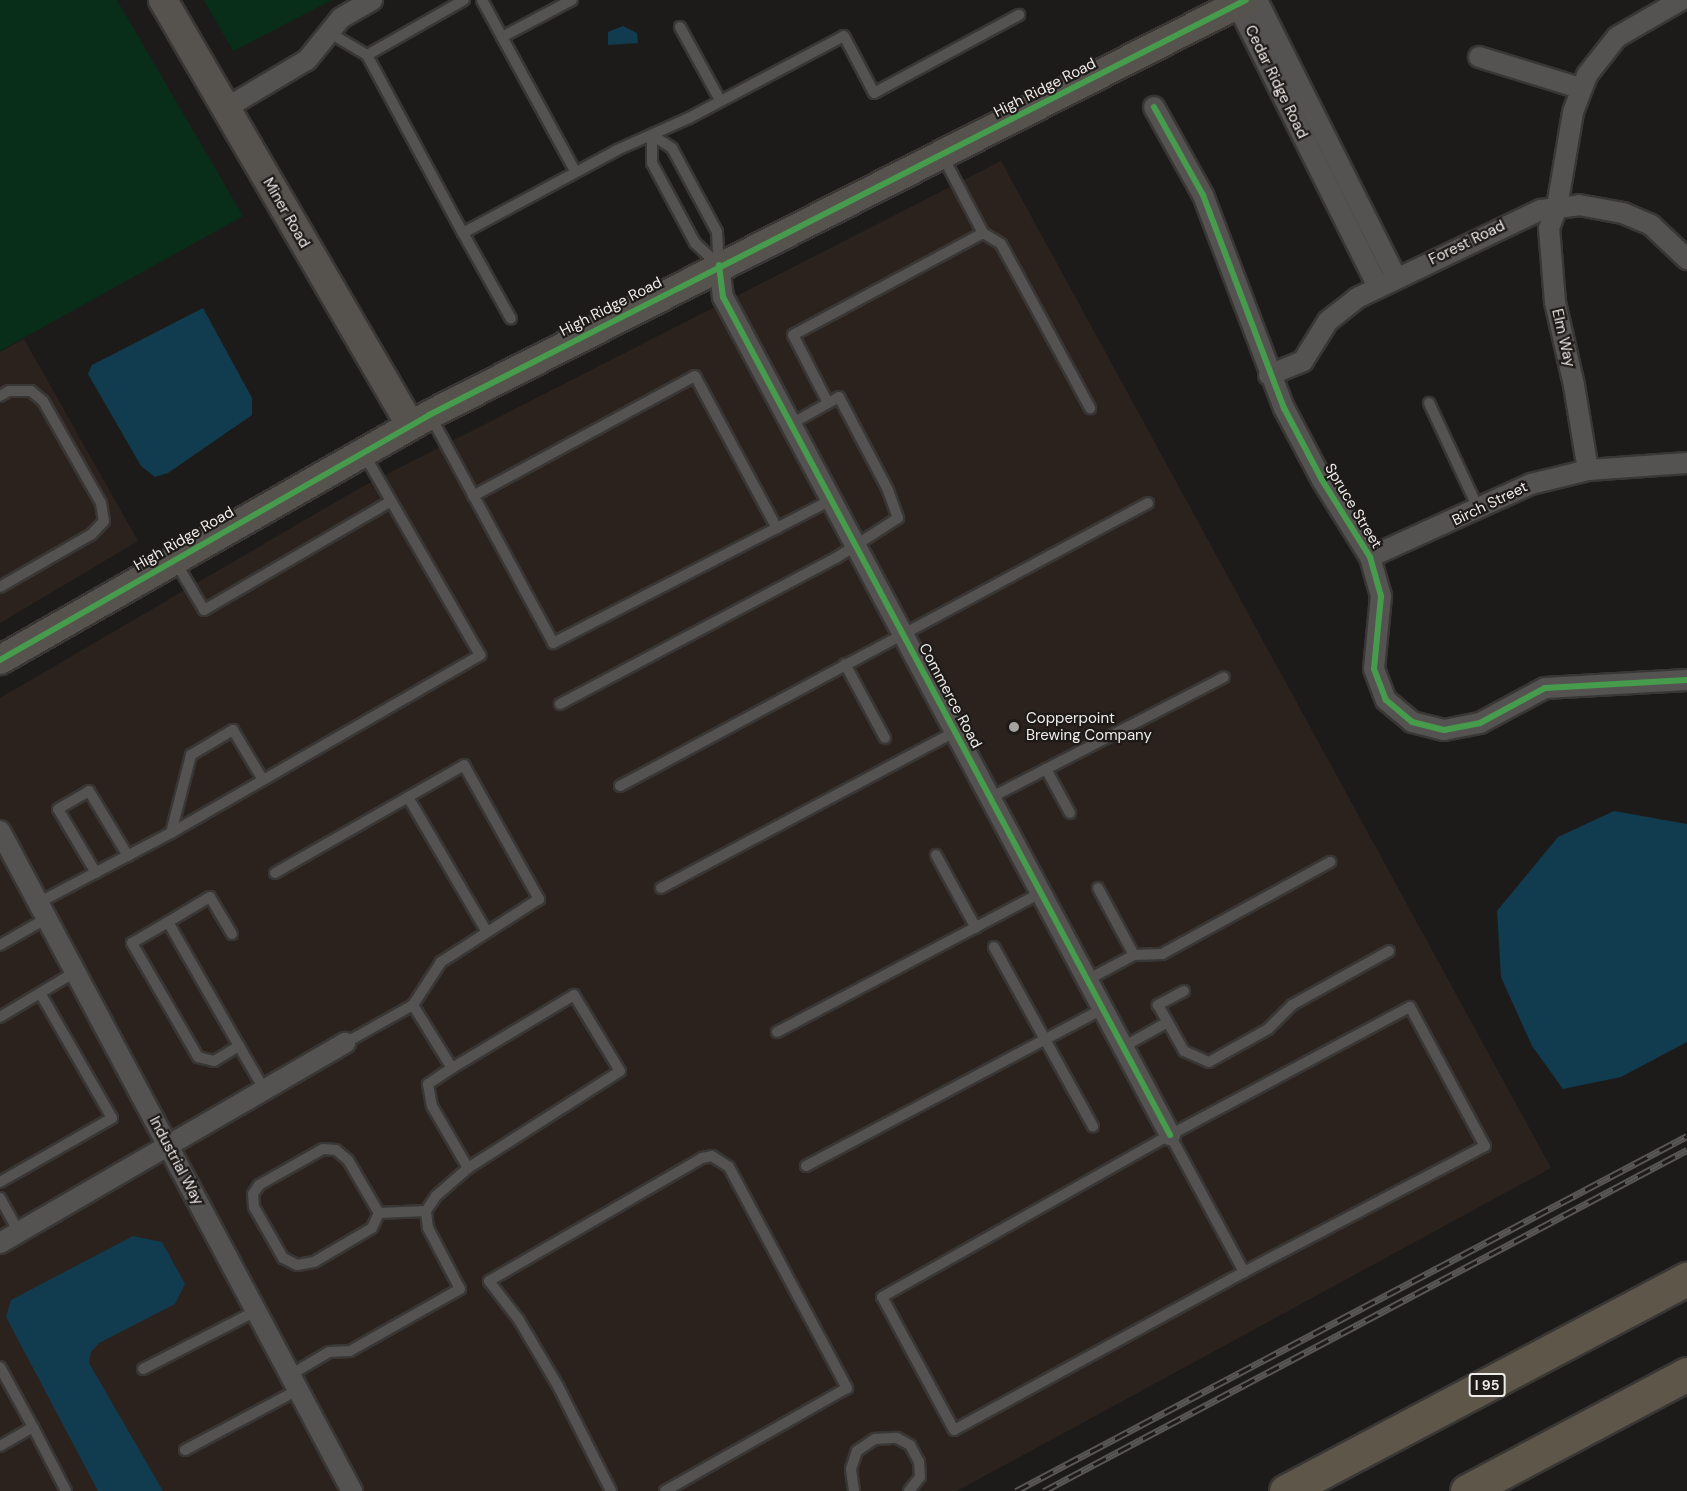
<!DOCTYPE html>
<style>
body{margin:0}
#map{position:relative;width:1687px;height:1491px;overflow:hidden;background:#1d1b19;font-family:"DM Sans",sans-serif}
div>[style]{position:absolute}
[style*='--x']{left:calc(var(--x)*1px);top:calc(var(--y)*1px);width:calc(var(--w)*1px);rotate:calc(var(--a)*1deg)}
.built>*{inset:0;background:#2b221e}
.green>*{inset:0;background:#082e19}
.water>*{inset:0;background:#113b4e}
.roads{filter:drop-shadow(2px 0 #393735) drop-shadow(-2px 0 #393735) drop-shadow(0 2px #393735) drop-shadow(0 -2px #393735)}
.lane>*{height:10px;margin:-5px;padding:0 5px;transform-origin:5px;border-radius:5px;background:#555352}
.street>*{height:20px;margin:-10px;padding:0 10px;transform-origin:10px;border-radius:10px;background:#555352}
.secondary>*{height:28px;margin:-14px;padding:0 14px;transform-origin:14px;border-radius:14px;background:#56524d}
.highway>*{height:33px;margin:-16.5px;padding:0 16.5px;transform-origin:16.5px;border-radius:16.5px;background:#5e5649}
.rail>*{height:7px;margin-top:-3.5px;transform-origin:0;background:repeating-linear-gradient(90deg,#1e1a18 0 14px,#585655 0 28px);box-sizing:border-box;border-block:2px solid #585655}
.cycleway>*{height:6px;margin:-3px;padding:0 3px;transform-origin:3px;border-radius:3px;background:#469c4c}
.dots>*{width:16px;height:16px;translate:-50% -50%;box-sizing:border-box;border:3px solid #1e1a18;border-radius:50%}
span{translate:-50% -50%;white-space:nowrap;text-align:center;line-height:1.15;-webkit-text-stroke:4.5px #1e1a18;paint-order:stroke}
.shield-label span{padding:2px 4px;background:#1e1a18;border:2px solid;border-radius:4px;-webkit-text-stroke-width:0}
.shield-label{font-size:14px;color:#eeebe9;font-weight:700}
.street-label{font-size:15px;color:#eeebe9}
.poi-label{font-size:15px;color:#eeebe9}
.left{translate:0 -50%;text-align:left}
</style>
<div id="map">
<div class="built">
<i style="clip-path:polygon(1001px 161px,1551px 1168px,957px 1491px,0 1491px,0 698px,358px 489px)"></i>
<i style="clip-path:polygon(24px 339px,138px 541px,0 623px,0 352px)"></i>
</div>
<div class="green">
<i style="clip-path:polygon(0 0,117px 0,243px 216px,0 351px)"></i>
<i style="clip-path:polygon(204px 0,332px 0,233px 51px)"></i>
</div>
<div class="water">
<i style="clip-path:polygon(623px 26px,637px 33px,638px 43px,608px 45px,608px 32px)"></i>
<i style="clip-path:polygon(203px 308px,252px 398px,252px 415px,168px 473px,155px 477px,141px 466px,88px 374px,92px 365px)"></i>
<i style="clip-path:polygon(1614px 811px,1687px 824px,1687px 1042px,1621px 1077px,1563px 1089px,1532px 1046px,1501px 977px,1497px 911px,1558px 837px)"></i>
<i style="clip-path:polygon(133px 1236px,162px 1242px,185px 1284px,175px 1304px,99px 1343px,91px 1352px,89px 1363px,163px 1491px,98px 1491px,6px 1317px,11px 1300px)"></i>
</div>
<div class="roads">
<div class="lane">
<i style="--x:464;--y:0;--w:112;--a:150.4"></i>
<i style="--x:367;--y:55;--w:202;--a:61.7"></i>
<i style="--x:463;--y:233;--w:175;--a:-28.3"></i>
<i style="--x:617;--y:150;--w:79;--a:-24"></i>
<i style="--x:689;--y:118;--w:175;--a:-27.9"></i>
<i style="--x:844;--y:36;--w:64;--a:62.2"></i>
<i style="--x:874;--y:93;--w:165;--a:-28.3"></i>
<i style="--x:482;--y:0;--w:42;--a:61.6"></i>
<i style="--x:502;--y:37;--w:79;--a:-27.9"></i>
<i style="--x:680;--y:27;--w:83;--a:61.3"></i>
<i style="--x:330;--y:33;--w:43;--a:30.7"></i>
<i style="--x:502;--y:37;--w:153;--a:61.4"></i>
<i style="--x:652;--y:135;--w:24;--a:33"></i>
<i style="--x:672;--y:148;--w:95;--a:61.8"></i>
<i style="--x:717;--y:232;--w:33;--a:87"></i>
<i style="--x:652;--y:135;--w:28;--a:90"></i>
<i style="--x:652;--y:163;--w:91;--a:61.7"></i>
<i style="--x:695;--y:243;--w:33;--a:43"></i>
<i style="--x:463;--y:233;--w:98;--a:60.8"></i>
<i style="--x:983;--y:233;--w:21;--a:31"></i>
<i style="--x:1001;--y:244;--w:187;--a:61.5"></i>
<i style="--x:0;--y:396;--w:10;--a:-29"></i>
<i style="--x:9;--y:391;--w:22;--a:0"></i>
<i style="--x:31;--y:391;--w:16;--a:40"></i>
<i style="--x:43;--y:401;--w:117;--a:60.4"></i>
<i style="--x:101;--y:503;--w:18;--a:81"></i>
<i style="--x:104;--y:521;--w:18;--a:133"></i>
<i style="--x:92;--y:534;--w:106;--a:150.1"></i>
<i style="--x:828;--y:403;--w:76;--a:-117.2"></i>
<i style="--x:793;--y:335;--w:216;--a:-28.2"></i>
<i style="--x:983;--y:233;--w:88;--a:-117.7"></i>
<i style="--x:1429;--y:403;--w:118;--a:65"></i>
<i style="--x:431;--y:417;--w:257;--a:61.6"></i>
<i style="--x:553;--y:643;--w:313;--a:-27.2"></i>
<i style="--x:473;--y:496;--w:252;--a:-28.4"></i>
<i style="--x:695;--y:376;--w:173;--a:61.7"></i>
<i style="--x:175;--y:561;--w:57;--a:59.4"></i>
<i style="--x:204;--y:610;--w:216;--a:-30.2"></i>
<i style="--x:845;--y:664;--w:84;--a:61.6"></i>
<i style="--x:560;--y:704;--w:312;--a:-27.9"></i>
<i style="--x:836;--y:558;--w:74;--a:-32.8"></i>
<i style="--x:898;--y:518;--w:30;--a:-110"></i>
<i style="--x:888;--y:490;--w:105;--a:-117.8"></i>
<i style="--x:839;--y:397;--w:55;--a:150.6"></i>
<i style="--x:1046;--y:769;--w:50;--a:61.4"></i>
<i style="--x:620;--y:786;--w:599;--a:-28.19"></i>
<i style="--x:408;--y:797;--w:156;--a:59.7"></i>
<i style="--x:990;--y:798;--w:263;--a:-27.3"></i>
<i style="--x:171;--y:833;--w:81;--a:-75.6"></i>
<i style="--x:191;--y:755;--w:49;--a:-30.8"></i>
<i style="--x:233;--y:730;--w:58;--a:59"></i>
<i style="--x:936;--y:855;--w:83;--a:61.3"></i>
<i style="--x:96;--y:873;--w:74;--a:-120.7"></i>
<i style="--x:58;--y:809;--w:36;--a:-30"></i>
<i style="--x:89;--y:791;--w:76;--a:59"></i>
<i style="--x:275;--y:873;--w:218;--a:-29.7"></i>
<i style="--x:464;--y:765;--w:154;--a:60.8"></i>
<i style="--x:539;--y:899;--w:117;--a:147.3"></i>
<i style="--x:441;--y:962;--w:51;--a:123.1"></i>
<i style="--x:661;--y:888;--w:333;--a:-28"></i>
<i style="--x:1098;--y:888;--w:76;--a:61.8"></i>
<i style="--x:38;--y:903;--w:150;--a:-27.8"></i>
<i style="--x:171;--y:833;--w:357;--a:-29.9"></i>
<i style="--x:480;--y:655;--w:232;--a:-120"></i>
<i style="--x:168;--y:922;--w:143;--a:60.2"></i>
<i style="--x:239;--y:1046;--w:29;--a:149"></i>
<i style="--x:214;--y:1061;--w:16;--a:-166"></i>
<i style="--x:198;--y:1057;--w:132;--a:-120.1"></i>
<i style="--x:132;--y:943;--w:42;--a:-30.3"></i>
<i style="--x:168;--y:922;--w:49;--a:-30.8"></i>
<i style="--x:210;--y:897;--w:43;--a:59.3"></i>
<i style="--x:0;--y:945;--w:54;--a:-29.9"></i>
<i style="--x:994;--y:947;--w:205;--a:61.1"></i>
<i style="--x:1087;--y:980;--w:53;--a:-28"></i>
<i style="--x:1134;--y:955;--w:28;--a:-2"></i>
<i style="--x:1162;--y:954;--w:192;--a:-28.7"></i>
<i style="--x:1184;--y:991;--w:30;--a:152"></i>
<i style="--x:1158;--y:1005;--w:53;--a:60.5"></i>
<i style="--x:1184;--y:1051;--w:27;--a:24"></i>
<i style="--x:1209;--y:1062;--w:68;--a:-29.2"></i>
<i style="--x:1268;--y:1029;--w:34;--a:-45"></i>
<i style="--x:1292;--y:1005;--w:111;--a:-29.1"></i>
<i style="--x:0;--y:1017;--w:87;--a:-31"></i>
<i style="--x:777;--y:1032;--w:298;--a:-27.8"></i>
<i style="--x:239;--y:1046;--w:52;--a:60"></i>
<i style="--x:1123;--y:1047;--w:51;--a:-29.1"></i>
<i style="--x:452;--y:1068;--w:29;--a:146"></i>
<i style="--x:428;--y:1084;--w:22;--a:80"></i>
<i style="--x:432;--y:1106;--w:72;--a:59.9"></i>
<i style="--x:1170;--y:1135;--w:156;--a:61.6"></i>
<i style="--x:1244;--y:1272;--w:330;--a:151.4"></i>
<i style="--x:954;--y:1430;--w:151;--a:-118.4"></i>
<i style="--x:882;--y:1297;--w:330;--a:-29.4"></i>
<i style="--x:1170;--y:1135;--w:272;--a:-28.1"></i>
<i style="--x:1410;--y:1007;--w:158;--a:61.7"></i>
<i style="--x:1485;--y:1146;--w:272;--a:152.4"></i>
<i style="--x:323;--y:1149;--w:13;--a:4"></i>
<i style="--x:336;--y:1150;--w:16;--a:40"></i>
<i style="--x:348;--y:1160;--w:61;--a:59.7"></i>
<i style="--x:379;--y:1213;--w:17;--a:115"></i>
<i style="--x:372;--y:1228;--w:67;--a:149.6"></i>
<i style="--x:314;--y:1262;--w:17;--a:170"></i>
<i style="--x:297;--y:1265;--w:16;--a:-153"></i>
<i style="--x:283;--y:1258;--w:59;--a:-119.6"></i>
<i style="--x:254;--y:1207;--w:13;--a:-94"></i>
<i style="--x:253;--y:1194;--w:11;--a:-56"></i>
<i style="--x:259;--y:1185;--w:73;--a:-29.4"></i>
<i style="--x:806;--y:1166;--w:335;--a:-27.9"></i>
<i style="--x:0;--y:1182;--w:129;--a:-29.7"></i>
<i style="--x:112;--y:1118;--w:144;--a:-119.9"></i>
<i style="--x:0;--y:1198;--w:39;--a:61"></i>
<i style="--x:379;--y:1213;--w:47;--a:-2.4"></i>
<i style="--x:0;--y:1367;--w:68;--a:61.2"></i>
<i style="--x:33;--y:1427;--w:38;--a:150"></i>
<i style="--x:143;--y:1369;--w:127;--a:-27.2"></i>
<i style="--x:290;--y:1375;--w:45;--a:-30.5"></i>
<i style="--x:329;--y:1352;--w:21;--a:-3"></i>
<i style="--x:350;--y:1351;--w:126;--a:-29.4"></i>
<i style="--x:460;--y:1289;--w:69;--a:-117.7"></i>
<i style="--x:428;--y:1228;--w:17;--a:-97"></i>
<i style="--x:426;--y:1211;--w:18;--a:-56"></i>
<i style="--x:436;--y:1196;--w:43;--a:-41.2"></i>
<i style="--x:468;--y:1168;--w:180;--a:-32.5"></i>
<i style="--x:620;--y:1071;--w:89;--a:-121.2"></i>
<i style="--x:574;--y:995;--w:142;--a:149.1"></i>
<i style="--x:452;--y:1068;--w:74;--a:-121.8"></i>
<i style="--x:413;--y:1005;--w:78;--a:150.8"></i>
<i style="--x:33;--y:1427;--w:72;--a:62.7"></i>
<i style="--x:185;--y:1450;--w:128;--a:-28"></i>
<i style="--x:611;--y:1491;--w:118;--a:-116.8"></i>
<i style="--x:558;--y:1386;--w:77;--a:-120.6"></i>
<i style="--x:519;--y:1320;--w:49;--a:-127.6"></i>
<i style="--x:489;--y:1281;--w:246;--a:-30"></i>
<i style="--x:702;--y:1158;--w:10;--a:-11"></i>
<i style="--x:712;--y:1156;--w:20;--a:33"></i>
<i style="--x:729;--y:1167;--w:251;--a:61.9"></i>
<i style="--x:847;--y:1388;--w:209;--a:150.5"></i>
<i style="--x:854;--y:1491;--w:22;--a:-98"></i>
<i style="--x:851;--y:1469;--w:19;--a:-72"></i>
<i style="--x:857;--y:1451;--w:22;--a:-34"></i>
<i style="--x:875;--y:1439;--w:22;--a:-3"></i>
<i style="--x:897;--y:1438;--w:15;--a:28"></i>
<i style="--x:910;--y:1445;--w:19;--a:62"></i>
<i style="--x:919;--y:1462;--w:15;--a:86"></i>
<i style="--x:920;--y:1477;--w:18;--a:128"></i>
</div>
<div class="street">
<i style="--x:1257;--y:0;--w:311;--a:63.4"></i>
<i style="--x:1237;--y:4;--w:316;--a:63.5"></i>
<i style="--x:1479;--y:57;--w:106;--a:17.1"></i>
<i style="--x:1154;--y:107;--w:101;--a:60.9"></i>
<i style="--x:1203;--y:195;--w:228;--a:69.2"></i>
<i style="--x:1284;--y:408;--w:81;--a:62.2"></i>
<i style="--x:1322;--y:480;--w:91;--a:58.1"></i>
<i style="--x:1370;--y:557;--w:41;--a:74.2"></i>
<i style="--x:1381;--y:596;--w:73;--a:95.5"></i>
<i style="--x:1374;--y:669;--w:33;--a:69"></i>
<i style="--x:1386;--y:700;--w:34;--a:40"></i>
<i style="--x:1412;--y:722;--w:33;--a:14"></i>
<i style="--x:1444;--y:730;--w:37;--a:-11"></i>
<i style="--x:1480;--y:723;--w:74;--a:-28.3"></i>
<i style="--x:1545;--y:688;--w:142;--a:-3.2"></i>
<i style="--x:226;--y:108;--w:94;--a:-30.7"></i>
<i style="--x:307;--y:60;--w:54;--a:-51"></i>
<i style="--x:341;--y:18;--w:36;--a:-30"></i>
<i style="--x:719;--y:265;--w:32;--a:83"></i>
<i style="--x:723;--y:297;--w:950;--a:61.92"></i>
<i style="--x:1269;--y:375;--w:37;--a:-22"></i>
<i style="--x:1303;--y:361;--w:47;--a:-58"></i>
<i style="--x:1328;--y:321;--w:37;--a:-38"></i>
<i style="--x:1357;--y:298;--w:204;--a:-25.6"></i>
<i style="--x:1541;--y:210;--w:38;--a:-7"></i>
<i style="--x:1579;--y:205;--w:45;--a:10.3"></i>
<i style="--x:1623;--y:213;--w:30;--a:23"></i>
<i style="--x:1651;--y:225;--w:50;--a:43.4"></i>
<i style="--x:1588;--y:470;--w:86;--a:-99.4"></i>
<i style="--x:1574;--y:385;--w:85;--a:-102.9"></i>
<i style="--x:1555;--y:302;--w:74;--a:-94.6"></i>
<i style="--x:1549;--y:228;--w:22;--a:-69"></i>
<i style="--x:1557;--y:207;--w:96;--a:-80.4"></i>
<i style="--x:1573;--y:112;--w:40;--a:-69"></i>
<i style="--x:1587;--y:75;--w:48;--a:-51.7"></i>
<i style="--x:1617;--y:37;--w:74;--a:-30"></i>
<i style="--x:1370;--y:557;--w:177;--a:-24.4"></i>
<i style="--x:1531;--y:484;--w:59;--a:-13.8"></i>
<i style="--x:1588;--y:470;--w:99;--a:-4"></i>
<i style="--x:0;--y:831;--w:748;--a:61.93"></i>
<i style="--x:0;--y:1243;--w:399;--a:-30.1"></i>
</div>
<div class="secondary">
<i style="--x:163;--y:0;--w:492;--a:59.8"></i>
<i style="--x:0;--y:660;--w:494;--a:-29.7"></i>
<i style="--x:429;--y:415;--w:916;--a:-26.93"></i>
</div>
<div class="highway">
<i style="--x:1286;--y:1491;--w:454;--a:-27.9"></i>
<i style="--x:1467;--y:1491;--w:249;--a:-28"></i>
</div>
</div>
<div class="rail">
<i style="--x:1016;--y:1491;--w:759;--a:-27.88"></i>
<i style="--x:1044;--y:1491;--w:728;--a:-27.94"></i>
</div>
<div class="cycleway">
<i style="--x:1154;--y:107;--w:101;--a:60.9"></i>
<i style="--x:1203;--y:195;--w:228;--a:69.2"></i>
<i style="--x:1284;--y:408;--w:81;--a:62.2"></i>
<i style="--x:1322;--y:480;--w:91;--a:58.1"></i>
<i style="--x:1370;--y:557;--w:41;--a:74.2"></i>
<i style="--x:1381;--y:596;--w:73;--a:95.5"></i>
<i style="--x:1374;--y:669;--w:33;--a:69"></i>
<i style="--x:1386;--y:700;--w:34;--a:40"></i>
<i style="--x:1412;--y:722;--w:33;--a:14"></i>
<i style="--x:1444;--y:730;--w:37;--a:-11"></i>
<i style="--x:1480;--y:723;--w:74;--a:-28.3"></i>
<i style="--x:1545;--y:688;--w:142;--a:-3.2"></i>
<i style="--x:719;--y:265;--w:32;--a:83"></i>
<i style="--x:723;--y:297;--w:950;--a:61.92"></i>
<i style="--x:0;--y:660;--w:494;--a:-29.7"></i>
<i style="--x:429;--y:415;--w:916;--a:-26.93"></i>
</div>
<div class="dots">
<i style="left:1014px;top:727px;background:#a5a2a0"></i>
</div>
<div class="shield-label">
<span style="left:1487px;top:1385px">I 95</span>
</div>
<div class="street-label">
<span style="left:1276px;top:82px;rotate:64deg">Cedar Ridge Road</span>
<span style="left:1045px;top:88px;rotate:-27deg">High Ridge Road</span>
<span style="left:286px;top:213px;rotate:60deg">Miner Road</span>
<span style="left:1467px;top:243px;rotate:-26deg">Forest Road</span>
<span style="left:611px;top:307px;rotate:-27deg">High Ridge Road</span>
<span style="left:1563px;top:338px;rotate:77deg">Elm Way</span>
<span style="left:1490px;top:504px;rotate:-26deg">Birch Street</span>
<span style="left:1353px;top:506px;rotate:59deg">Spruce Street</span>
<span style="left:184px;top:539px;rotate:-30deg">High Ridge Road</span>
<span style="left:950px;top:696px;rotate:62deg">Commerce Road</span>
<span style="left:176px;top:1161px;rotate:62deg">Industrial Way</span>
</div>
<div class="poi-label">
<span class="left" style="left:1026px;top:727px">Copperpoint<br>Brewing Company</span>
</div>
</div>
